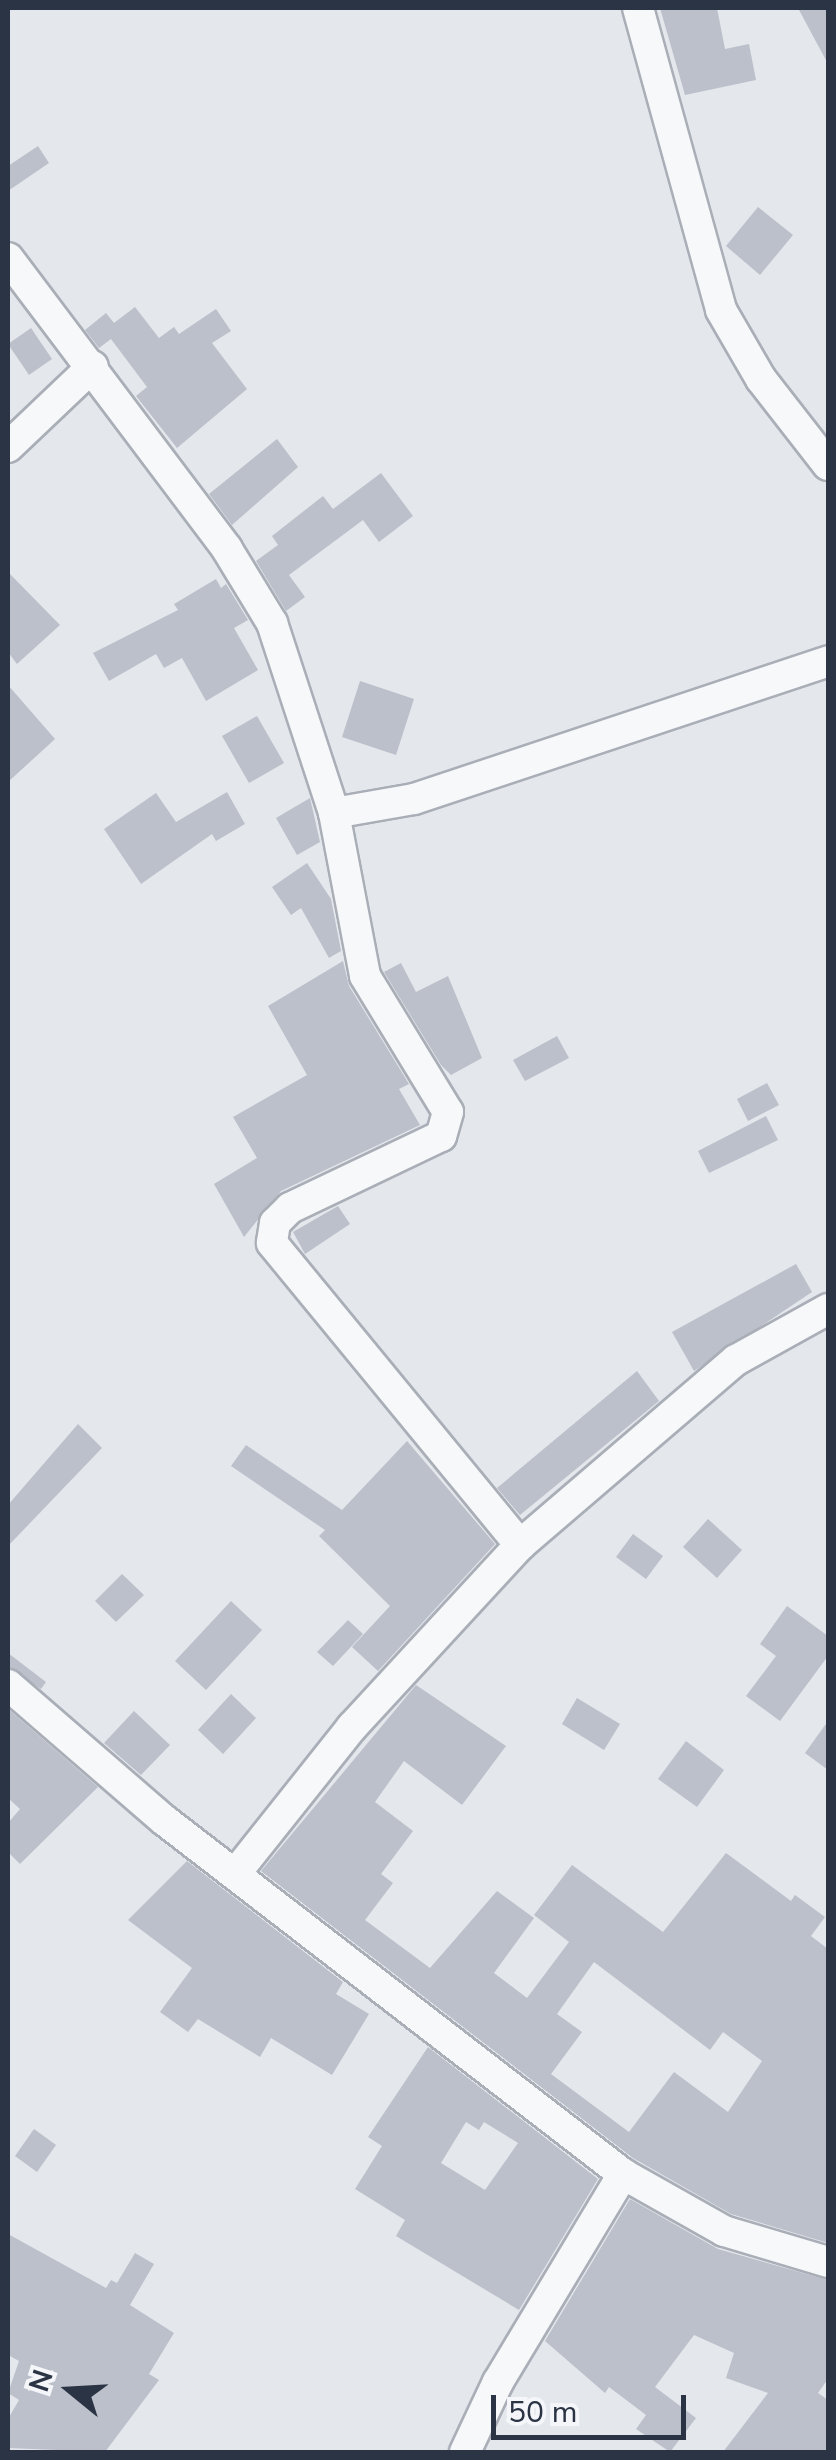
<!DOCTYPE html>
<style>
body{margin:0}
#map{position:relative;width:836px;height:2460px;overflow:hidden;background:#e4e7ec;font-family:"Nunito Sans",sans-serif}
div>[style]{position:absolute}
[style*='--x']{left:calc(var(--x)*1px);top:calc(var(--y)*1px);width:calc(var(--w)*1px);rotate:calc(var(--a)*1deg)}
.building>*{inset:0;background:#bbc0ca}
.roads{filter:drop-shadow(2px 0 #a9aeb7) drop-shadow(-2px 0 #a9aeb7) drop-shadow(0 2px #a9aeb7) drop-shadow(0 -2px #a9aeb7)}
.minor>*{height:30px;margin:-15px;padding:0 15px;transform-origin:15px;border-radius:15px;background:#f7f8fa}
span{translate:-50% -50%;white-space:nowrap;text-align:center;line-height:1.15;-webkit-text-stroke:10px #f4f6f9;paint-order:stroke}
.frame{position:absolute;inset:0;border:10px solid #2b3445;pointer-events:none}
.north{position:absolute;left:20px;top:2340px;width:100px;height:100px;-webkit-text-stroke:8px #f4f6f9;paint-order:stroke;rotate:288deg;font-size:28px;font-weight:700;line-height:40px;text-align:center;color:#2b3445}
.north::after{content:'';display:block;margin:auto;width:35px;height:45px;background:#2b3445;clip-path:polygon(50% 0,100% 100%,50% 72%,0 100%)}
.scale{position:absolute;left:491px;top:2395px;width:195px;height:45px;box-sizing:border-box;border:5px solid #2b3445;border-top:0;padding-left:12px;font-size:30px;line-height:35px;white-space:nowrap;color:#2b3445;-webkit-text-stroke:8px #f4f6f9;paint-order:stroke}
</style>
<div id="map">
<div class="building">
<i style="clip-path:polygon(660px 8px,717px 8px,725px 49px,749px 44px,756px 80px,685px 95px)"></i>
<i style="clip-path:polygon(798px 8px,828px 8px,828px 64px)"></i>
<i style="clip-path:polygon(38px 146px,49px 163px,8px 191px,8px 166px)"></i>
<i style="clip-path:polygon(758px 207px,793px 235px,760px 275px,726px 246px)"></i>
<i style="clip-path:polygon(135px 307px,159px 338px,174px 327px,179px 334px,216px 309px,231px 331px,212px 343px,247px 389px,177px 448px,136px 396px,147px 387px,111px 339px,99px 348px,85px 330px,106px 313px,114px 323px)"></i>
<i style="clip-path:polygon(31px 328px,52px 359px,29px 375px,8px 344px)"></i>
<i style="clip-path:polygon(277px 439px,298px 467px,232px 525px,209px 494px)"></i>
<i style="clip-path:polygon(381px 473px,413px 516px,379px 542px,363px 520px,289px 575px,305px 597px,286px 611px,256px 561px,278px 545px,272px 536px,323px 496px,333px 509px)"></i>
<i style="clip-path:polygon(8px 572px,60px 625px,17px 664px,8px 652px)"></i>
<i style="clip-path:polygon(216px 579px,221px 588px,226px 584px,248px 620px,234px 628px,258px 670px,206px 701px,182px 658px,164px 668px,156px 654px,109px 681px,93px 653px,178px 610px,174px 604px)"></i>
<i style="clip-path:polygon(360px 681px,414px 699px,396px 755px,342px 737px)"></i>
<i style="clip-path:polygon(8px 685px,55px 739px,8px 782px)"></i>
<i style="clip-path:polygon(257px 716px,284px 763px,249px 783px,222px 736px)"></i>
<i style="clip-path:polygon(227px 792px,245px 824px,216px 841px,212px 834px,141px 884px,104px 829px,156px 793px,176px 822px)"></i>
<i style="clip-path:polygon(310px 798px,320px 842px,297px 855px,276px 818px)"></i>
<i style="clip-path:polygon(307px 863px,331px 899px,341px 951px,329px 958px,301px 908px,291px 915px,272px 887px)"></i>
<i style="clip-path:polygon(343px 961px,349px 986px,409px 1084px,399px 1089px,420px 1125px,281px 1191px,244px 1237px,214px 1184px,257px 1158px,233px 1117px,307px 1075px,268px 1006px)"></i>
<i style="clip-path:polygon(401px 963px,416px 992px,448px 976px,482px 1058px,451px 1075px,441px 1065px,384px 972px)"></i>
<i style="clip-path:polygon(557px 1036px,569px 1058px,525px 1081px,513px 1060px)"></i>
<i style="clip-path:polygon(767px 1083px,779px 1105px,748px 1121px,737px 1099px)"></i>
<i style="clip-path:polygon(766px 1116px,778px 1140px,709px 1173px,698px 1151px)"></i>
<i style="clip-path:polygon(338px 1206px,350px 1224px,305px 1254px,293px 1232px)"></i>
<i style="clip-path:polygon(796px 1264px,812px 1292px,694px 1371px,672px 1332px)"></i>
<i style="clip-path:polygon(637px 1371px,659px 1401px,520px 1515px,497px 1488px)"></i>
<i style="clip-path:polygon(78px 1424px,102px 1448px,8px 1546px,8px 1505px)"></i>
<i style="clip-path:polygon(407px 1441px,495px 1544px,378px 1671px,352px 1647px,390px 1606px,319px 1536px,325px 1530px,231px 1466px,246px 1445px,342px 1510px)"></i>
<i style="clip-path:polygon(708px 1519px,742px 1550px,717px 1578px,683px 1547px)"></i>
<i style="clip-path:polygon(633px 1534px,663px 1556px,646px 1579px,616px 1557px)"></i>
<i style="clip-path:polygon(122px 1574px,144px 1595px,116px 1622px,95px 1601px)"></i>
<i style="clip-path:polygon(231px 1601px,262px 1630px,206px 1690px,175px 1661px)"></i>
<i style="clip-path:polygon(787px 1606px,828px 1636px,828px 1656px,780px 1721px,746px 1696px,776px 1656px,760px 1644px)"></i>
<i style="clip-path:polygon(348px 1620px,363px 1634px,333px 1666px,317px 1652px)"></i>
<i style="clip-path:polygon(8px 1653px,46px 1682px,41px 1689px,8px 1667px)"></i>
<i style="clip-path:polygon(evenodd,416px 1685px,506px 1746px,462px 1805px,404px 1761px,375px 1802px,413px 1831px,381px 1874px,393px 1883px,365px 1920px,430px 1968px,497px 1891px,534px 1918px,494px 1973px,527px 1998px,569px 1942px,534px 1915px,572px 1865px,663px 1932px,726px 1853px,791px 1901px,795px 1895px,825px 1917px,811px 1936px,828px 1949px,828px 2243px,731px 2214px,633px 2158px,261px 1871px,416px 1685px,594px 1962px,710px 2050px,723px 2032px,762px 2061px,728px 2112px,674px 2072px,629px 2132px,551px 2074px,582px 2032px,557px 2014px,594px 1962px)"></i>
<i style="clip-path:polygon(231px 1694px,256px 1718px,223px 1754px,198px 1730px)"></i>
<i style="clip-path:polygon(577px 1698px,620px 1724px,604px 1750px,562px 1724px)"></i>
<i style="clip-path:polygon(8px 1709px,98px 1787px,20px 1864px,8px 1852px,8px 1823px,20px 1809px,8px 1798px)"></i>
<i style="clip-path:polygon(134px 1711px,170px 1745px,141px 1775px,104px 1743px)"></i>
<i style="clip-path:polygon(828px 1721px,828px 1770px,805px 1753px)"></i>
<i style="clip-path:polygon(686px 1741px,724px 1770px,697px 1807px,658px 1779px)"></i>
<i style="clip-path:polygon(187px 1861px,343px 1982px,336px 1994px,369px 2014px,332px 2075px,271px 2038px,260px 2057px,198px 2019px,188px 2032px,160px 2012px,192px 1968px,128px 1920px)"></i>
<i style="clip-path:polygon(evenodd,428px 2047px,598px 2179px,519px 2310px,396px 2236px,405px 2220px,355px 2189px,382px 2146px,368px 2137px,428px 2047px,466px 2122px,479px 2130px,484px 2122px,518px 2143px,485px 2190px,441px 2163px,466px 2122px)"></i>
<i style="clip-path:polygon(34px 2129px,56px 2145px,37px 2172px,15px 2156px)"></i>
<i style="clip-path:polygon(630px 2199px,718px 2249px,828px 2280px,828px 2379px,818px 2393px,828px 2400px,828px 2452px,723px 2452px,768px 2393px,726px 2378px,734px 2353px,694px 2335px,655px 2387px,696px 2418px,670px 2452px,636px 2429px,646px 2415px,609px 2387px,605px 2393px,545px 2341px)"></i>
<i style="clip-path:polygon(8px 2234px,106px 2288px,111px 2280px,117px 2283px,135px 2253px,154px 2264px,130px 2305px,174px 2333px,149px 2374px,159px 2380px,105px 2452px,8px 2448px,8px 2419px,19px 2400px,8px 2393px,19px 2361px,8px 2355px)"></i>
</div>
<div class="roads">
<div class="minor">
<i style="--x:638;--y:8;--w:313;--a:74.6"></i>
<i style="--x:721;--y:310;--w:80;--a:59.9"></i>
<i style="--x:761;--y:379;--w:109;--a:52.1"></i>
<i style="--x:8;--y:258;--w:364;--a:53"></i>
<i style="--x:227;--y:549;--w:87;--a:58.7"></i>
<i style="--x:272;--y:623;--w:200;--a:71.9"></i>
<i style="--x:334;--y:813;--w:166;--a:79.2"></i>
<i style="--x:365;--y:976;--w:159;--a:58.6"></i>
<i style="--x:448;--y:1112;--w:25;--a:106"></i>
<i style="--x:441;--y:1136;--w:167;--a:154.5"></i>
<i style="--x:290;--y:1208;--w:21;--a:135"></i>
<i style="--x:275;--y:1223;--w:20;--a:99"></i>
<i style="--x:272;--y:1243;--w:391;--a:50.6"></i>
<i style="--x:8;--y:447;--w:117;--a:-43.6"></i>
<i style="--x:334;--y:813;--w:81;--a:-9.9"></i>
<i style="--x:414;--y:799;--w:436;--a:-18.4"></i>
<i style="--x:8;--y:1685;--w:206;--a:40.9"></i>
<i style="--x:164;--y:1820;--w:580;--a:37.64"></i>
<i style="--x:623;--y:2174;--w:116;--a:29.4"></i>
<i style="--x:724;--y:2231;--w:109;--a:16.6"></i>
<i style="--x:235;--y:1874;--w:188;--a:-51.5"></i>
<i style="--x:352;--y:1727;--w:248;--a:-47.3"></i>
<i style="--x:520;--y:1545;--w:284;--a:-40.6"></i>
<i style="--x:736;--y:1360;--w:105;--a:-29"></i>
<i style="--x:465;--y:2452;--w:77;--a:-64.8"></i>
<i style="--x:498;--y:2382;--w:243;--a:-59"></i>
</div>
</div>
<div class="frame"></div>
<div class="north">N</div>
<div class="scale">50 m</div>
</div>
